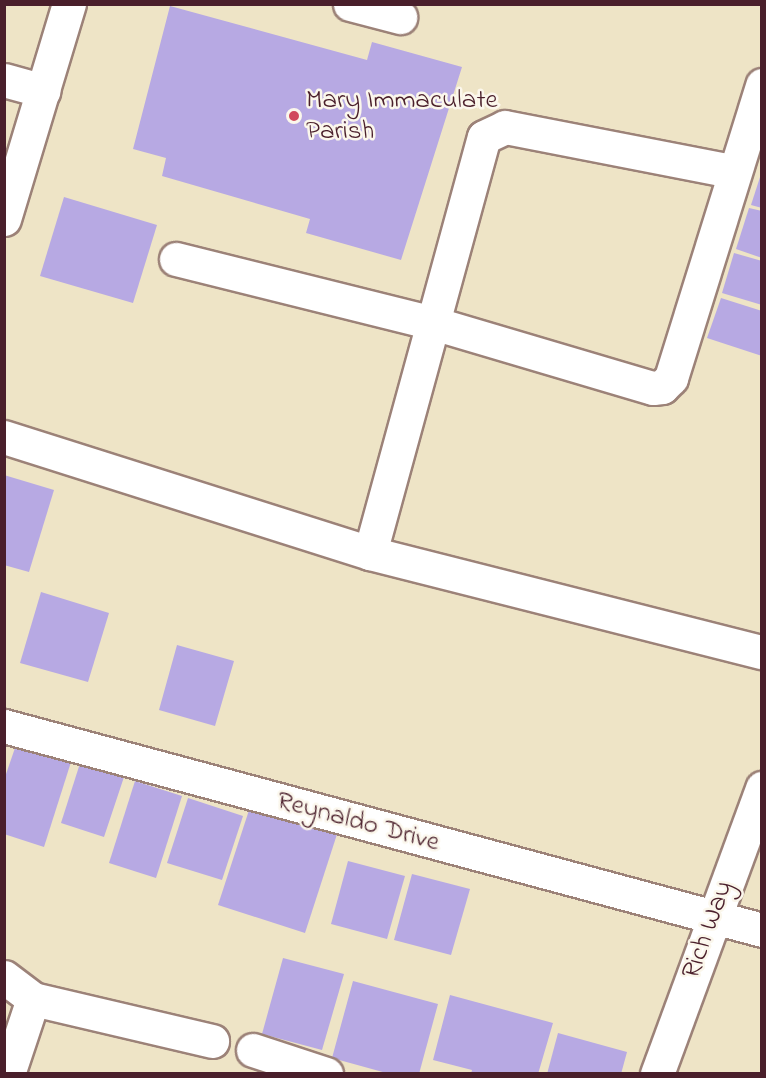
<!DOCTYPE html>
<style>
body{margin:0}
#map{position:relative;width:766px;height:1078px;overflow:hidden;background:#eee4c6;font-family:"Indie Flower",sans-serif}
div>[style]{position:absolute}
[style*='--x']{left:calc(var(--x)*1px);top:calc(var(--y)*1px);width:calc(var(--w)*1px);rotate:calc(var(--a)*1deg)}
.building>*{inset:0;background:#b7a9e3}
.roads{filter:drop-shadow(2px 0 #9c8278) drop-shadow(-2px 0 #9c8278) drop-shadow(0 2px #9c8278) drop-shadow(0 -2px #9c8278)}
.minor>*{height:33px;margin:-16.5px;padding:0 16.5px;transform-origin:16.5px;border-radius:16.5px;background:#fff}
.dots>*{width:16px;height:16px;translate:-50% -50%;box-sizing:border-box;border:3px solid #fbf7ec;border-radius:50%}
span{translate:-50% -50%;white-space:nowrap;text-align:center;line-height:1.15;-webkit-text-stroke:5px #fbf7ec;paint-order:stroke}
.poi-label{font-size:27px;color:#4a1f2b}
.left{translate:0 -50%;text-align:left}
.street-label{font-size:27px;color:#4a1f2b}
.frame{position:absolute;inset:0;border:6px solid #4a1f2b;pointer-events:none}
</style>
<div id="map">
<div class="building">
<i style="clip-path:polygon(170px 6px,367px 60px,372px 42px,462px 67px,401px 260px,306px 233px,310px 219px,162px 176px,166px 158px,133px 149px)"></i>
<i style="clip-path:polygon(761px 174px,762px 174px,762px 208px,751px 205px)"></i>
<i style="clip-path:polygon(64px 197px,157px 225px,133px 303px,40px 276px)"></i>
<i style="clip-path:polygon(749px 208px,762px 211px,762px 258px,736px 249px)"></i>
<i style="clip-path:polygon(734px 253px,762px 261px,762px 305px,722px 293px)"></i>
<i style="clip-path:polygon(721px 298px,762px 311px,762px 356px,707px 338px)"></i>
<i style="clip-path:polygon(4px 475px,54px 490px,29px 572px,4px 565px)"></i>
<i style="clip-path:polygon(41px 592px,109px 613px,88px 682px,20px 663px)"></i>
<i style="clip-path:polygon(177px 645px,234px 661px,215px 726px,159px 710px)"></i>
<i style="clip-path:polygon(16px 745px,71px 762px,44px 847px,4px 834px,4px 780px)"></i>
<i style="clip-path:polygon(82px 757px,126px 771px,104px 837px,61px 823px)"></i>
<i style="clip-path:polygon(135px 781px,182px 796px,156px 878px,109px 863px)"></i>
<i style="clip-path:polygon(188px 798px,243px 816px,222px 880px,167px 863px)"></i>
<i style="clip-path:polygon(253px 798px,340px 825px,305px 933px,218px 905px)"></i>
<i style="clip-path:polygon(348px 861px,405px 876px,387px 939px,331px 924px)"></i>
<i style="clip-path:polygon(412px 874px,470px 889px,451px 955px,394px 940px)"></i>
<i style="clip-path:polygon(283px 958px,344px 974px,322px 1050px,262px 1034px)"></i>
<i style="clip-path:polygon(353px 981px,438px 1004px,419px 1074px,390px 1074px,332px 1058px)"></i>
<i style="clip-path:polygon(450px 995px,553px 1023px,538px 1074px,471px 1074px,472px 1070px,433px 1060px)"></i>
<i style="clip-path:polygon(558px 1033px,627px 1052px,621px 1074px,547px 1074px)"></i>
</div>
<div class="roads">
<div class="minor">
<i style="--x:350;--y:4;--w:52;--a:14.6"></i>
<i style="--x:4;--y:80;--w:41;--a:15.4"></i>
<i style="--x:4;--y:219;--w:225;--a:-73.2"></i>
<i style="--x:176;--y:259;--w:265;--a:14"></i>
<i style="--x:433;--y:323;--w:229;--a:16.5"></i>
<i style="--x:653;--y:388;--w:9;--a:-6"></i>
<i style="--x:662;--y:387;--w:13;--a:-45"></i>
<i style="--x:671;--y:378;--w:307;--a:-72.7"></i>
<i style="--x:4;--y:437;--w:384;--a:17.6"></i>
<i style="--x:370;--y:553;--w:404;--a:14.2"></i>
<i style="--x:370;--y:553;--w:431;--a:-74.7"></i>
<i style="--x:484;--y:137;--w:23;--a:-25"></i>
<i style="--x:505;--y:127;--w:231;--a:11"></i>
<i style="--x:4;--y:726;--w:785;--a:15.06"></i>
<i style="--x:4;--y:977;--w:36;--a:37"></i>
<i style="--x:33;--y:999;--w:184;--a:13.2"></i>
<i style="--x:253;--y:1050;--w:77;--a:18.2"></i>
<i style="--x:8;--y:1074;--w:79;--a:-71.6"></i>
<i style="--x:657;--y:1074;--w:305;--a:-69.8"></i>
</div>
</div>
<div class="dots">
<i style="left:294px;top:116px;background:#d1495b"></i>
</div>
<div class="poi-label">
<span class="left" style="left:306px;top:116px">Mary Immaculate<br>Parish</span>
</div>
<div class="street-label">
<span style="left:358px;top:822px;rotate:15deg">Reynaldo Drive</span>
<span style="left:708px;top:930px;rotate:-70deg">Rich Way</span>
</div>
<div class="frame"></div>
</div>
